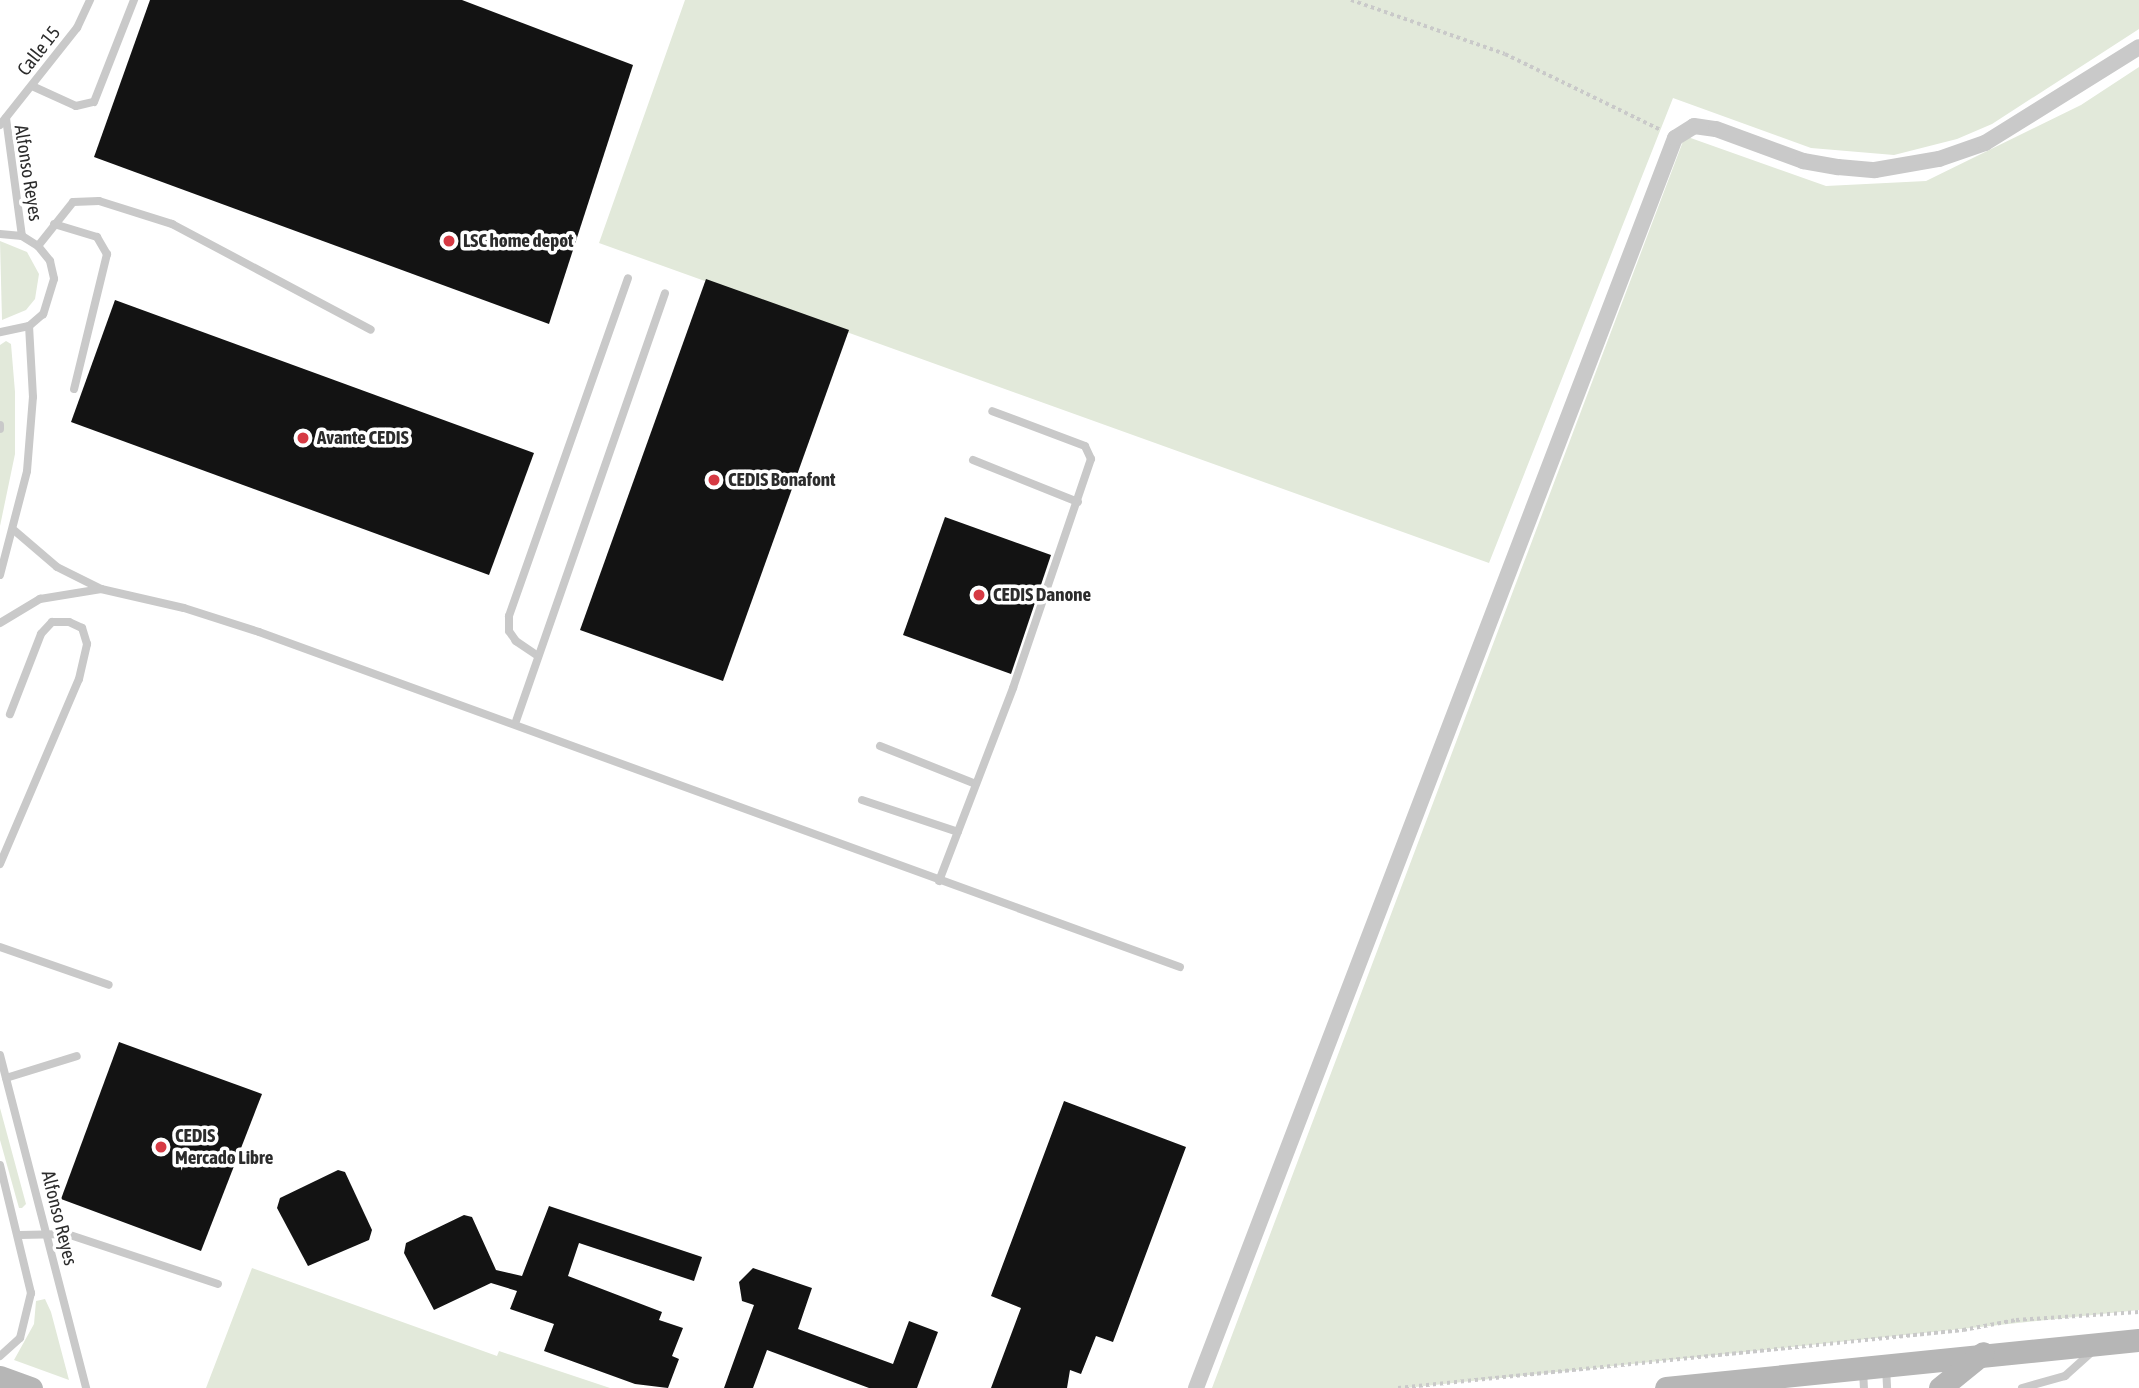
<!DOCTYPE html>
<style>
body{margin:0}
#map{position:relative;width:2139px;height:1388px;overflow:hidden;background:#fff;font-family:"Asap Condensed",sans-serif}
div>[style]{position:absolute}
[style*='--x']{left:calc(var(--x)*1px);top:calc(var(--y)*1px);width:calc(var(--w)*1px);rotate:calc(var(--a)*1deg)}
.green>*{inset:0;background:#e2e9da}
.building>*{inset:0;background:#131313}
.path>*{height:3.5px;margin-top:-1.75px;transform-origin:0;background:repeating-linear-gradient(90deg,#c9c9c9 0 3.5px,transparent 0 7px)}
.lane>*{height:8px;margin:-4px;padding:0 4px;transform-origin:4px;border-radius:4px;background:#c9c9c9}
.street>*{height:16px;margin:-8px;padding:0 8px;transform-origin:8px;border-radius:8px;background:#c9c9c9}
.secondary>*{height:23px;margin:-11.5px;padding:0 11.5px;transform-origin:11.5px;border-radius:11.5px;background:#b6b6b6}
.dots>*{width:19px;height:19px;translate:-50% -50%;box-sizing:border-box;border:4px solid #fff;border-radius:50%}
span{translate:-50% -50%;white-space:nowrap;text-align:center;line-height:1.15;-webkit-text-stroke:7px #fff;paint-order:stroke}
.street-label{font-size:19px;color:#2c2c2c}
.poi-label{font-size:19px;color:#2c2c2c;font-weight:700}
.left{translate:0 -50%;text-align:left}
</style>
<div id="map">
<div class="green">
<i style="clip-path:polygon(685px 0,2139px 0,2139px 29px,1992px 124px,1957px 139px,1894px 155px,1811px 148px,1673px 98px,1489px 563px,599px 243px)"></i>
<i style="clip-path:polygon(2139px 67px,2139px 1310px,1406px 1388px,1212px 1388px,1685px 136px,1826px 186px,1926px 181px,2081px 105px)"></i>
<i style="clip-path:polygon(0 241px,27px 252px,39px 274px,35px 299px,26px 310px,2px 320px)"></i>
<i style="clip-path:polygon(6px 341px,11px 344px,15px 392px,15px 454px,0 526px,0 345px)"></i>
<i style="clip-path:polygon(0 1108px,26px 1204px,22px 1208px,19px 1208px,0 1140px)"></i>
<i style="clip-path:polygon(252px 1268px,497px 1356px,499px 1351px,610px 1388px,206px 1388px)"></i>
<i style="clip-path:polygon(45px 1299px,51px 1312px,69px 1380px,14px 1360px,34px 1324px,36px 1301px)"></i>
</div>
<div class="building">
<i style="clip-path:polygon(150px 0,462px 0,633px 65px,549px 324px,94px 157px)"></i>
<i style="clip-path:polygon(706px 279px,849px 330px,723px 681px,580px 630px)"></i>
<i style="clip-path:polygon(115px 300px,534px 453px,489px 575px,71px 422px)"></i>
<i style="clip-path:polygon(945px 517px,1051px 555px,1011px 674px,903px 635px)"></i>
<i style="clip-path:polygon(119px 1042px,262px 1094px,201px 1251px,61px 1199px)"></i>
<i style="clip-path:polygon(1064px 1101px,1186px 1147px,1113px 1342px,1096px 1336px,1081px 1374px,1070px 1370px,1067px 1388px,991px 1388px,1021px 1308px,991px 1296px)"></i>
<i style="clip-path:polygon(338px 1170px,345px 1172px,372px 1230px,369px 1240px,308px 1266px,277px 1208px,280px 1198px)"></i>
<i style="clip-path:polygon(549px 1206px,702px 1257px,694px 1281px,579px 1243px,568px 1276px,662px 1312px,659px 1320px,683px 1328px,672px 1356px,679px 1359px,668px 1388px,635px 1384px,544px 1351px,554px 1324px,510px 1309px,517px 1291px,491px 1283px,434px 1310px,404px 1253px,406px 1243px,464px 1215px,472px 1217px,496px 1270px,522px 1276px)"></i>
<i style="clip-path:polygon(753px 1268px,812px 1288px,798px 1329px,893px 1364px,909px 1321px,938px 1332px,917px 1388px,869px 1388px,767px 1350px,753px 1388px,724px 1388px,754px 1305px,742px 1301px,739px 1282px)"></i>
</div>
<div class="path">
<i style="--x:1351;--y:0;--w:163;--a:19.3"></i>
<i style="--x:1505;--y:54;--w:174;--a:26"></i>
<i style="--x:1398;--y:1388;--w:568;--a:-5.86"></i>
<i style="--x:1963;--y:1330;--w:54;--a:-10.7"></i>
<i style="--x:2016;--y:1320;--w:123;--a:-3.7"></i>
</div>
<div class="lane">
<i style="--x:32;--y:86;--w:48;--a:24.4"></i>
<i style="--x:76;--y:106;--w:18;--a:-13"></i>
<i style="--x:94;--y:102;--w:110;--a:-68.6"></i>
<i style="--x:6;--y:118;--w:119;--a:82.3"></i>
<i style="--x:0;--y:125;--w:124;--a:-51.6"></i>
<i style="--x:77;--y:28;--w:31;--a:-65"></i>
<i style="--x:54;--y:224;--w:45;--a:16.8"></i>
<i style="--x:97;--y:237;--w:20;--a:60"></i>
<i style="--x:107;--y:254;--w:139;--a:103.7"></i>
<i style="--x:0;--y:234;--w:22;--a:5"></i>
<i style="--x:22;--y:236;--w:19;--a:32"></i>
<i style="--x:38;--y:246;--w:19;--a:51"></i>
<i style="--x:50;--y:261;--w:18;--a:77"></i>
<i style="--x:54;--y:279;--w:37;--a:107"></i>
<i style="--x:43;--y:314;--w:18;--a:139"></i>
<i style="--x:29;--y:326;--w:30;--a:168"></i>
<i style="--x:38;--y:246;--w:56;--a:-51.5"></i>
<i style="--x:73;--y:202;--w:26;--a:-2"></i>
<i style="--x:99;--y:201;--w:77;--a:17.5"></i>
<i style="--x:172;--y:224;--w:225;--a:28"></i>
<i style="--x:0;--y:425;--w:4;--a:90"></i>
<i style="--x:973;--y:460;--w:113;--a:21.8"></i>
<i style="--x:15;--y:531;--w:55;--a:40.6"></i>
<i style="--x:57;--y:567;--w:49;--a:26.6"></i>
<i style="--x:101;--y:589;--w:85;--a:12.9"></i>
<i style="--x:184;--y:608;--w:79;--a:17.7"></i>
<i style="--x:259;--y:632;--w:980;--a:19.99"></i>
<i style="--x:0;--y:575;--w:107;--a:-75.4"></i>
<i style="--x:27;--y:471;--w:74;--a:-85.4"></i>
<i style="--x:33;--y:397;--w:71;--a:-93.2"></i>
<i style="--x:0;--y:623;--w:47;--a:-31"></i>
<i style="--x:40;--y:599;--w:62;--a:-9.3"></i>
<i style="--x:538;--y:656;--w:27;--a:-146"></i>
<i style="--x:516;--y:641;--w:12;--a:-125"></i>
<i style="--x:509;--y:631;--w:15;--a:-90"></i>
<i style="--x:509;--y:616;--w:358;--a:-70.6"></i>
<i style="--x:515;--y:724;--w:456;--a:-70.8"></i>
<i style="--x:880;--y:746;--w:103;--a:21.6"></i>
<i style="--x:862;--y:800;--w:101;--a:18.4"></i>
<i style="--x:0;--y:864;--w:201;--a:-66.9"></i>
<i style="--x:79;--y:679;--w:36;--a:-77"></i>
<i style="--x:87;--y:644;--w:17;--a:-107"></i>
<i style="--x:82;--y:628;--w:14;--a:-155"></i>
<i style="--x:69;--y:622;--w:17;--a:180"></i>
<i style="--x:52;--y:622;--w:16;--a:133"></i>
<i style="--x:41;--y:634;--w:86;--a:111.2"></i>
<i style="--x:939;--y:881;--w:207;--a:-69"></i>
<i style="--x:1013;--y:688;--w:242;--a:-71.2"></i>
<i style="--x:1091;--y:459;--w:14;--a:-115"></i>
<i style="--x:1085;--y:446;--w:99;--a:-159.4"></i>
<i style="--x:0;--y:947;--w:115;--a:19.2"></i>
<i style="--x:0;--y:1055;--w:344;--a:75.5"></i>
<i style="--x:6;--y:1078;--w:74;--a:-17.2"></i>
<i style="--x:0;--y:1165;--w:132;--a:76.4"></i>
<i style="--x:31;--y:1293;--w:46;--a:103.7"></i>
<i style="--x:20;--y:1338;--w:27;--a:138"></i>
<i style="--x:20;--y:1235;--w:47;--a:-1.2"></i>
<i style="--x:67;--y:1234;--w:159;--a:18.3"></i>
<i style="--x:1886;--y:1367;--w:21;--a:87"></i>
<i style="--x:1863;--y:1370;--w:18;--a:87"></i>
<i style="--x:2022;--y:1388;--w:45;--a:-15.6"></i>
<i style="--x:2065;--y:1376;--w:39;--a:-42"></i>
</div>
<div class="street">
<i style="--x:1196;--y:1388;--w:1339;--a:-69.03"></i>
<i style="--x:1675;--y:138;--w:22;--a:-32"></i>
<i style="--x:1694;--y:126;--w:22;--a:8"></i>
<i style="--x:1716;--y:129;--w:93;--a:20.2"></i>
<i style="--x:1803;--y:161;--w:36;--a:10"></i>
<i style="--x:1838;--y:167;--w:37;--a:5"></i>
<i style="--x:1875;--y:170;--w:65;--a:-9.8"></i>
<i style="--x:1939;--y:159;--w:49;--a:-19.2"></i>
<i style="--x:1985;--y:143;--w:181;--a:-31.9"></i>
</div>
<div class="secondary">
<i style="--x:0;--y:1377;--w:33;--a:20"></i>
<i style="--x:1666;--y:1388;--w:475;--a:-5.8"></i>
<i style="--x:1940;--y:1388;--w:55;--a:-39.1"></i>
</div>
<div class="dots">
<i style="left:449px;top:241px;background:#d63a44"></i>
<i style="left:303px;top:438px;background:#d63a44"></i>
<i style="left:714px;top:480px;background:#d63a44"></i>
<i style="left:979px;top:595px;background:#d63a44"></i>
<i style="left:161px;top:1147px;background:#d63a44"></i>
</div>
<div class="street-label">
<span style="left:39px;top:51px;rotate:-52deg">Calle 15</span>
<span style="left:28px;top:173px;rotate:81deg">Alfonso Reyes</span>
<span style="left:59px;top:1218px;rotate:76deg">Alfonso Reyes</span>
</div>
<div class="poi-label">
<span class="left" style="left:463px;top:241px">LSC home depot</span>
<span class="left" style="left:317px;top:438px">Avante CEDIS</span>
<span class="left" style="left:728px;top:480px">CEDIS Bonafont</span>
<span class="left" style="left:993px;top:595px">CEDIS Danone</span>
<span class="left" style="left:175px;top:1147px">CEDIS<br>Mercado Libre</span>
</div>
</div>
